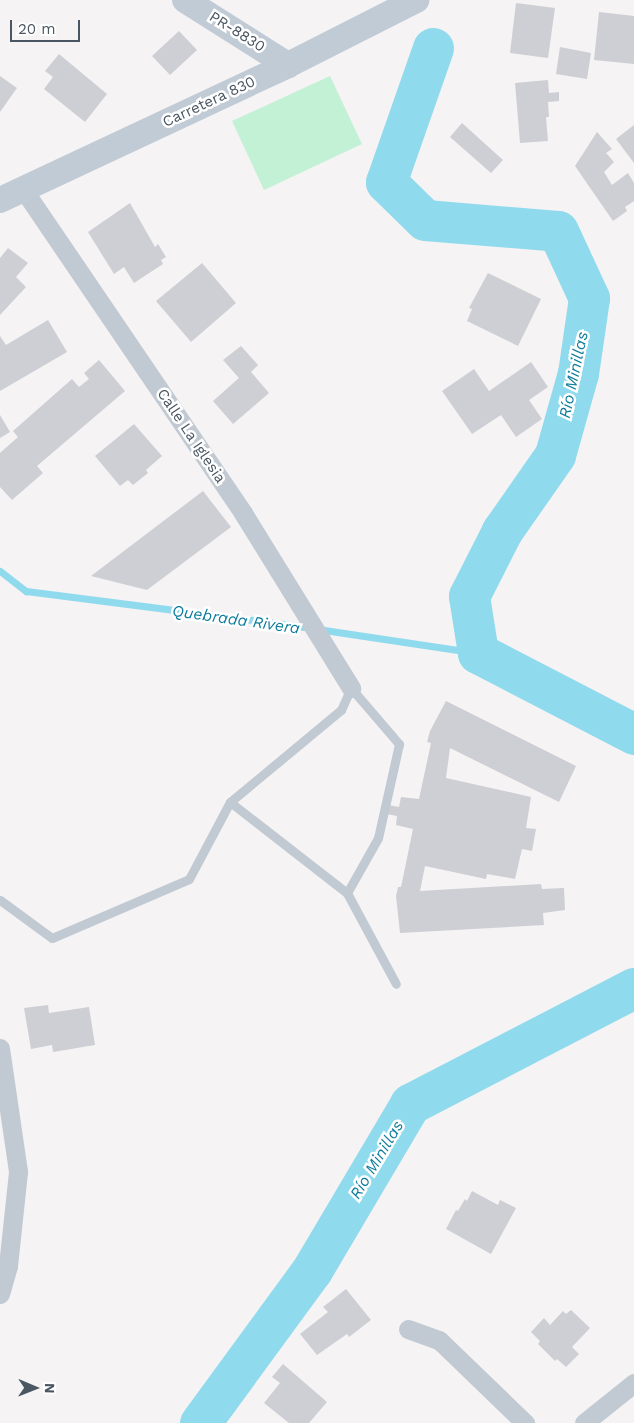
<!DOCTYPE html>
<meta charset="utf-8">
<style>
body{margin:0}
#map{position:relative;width:634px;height:1423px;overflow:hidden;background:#f5f3f3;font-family:"Work Sans",sans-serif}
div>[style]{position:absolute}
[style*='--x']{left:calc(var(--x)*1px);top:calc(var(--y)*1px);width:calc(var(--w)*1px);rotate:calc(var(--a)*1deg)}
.green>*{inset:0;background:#c3f1d5}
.stream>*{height:7px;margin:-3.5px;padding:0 3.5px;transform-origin:3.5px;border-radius:3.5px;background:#90daee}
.river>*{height:41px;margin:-20.5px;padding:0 20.5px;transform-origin:20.5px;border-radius:20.5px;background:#90daee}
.building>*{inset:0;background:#cdcfd5}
.lane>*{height:9px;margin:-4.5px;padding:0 4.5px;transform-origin:4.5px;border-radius:4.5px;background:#c1cad2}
.street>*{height:19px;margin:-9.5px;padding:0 9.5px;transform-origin:9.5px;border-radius:9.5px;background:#c1cad2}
.secondary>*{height:26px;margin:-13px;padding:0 13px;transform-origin:13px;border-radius:13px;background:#c1cbd6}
span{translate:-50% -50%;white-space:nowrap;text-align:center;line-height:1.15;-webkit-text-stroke:5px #fff;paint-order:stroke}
.street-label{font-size:15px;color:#4a5661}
.water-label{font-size:16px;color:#0c7c9b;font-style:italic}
.north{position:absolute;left:10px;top:1363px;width:50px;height:50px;-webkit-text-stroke:4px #fff;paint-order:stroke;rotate:91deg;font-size:14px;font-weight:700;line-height:20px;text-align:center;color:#4a5661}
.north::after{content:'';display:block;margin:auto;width:18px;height:22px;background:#4a5661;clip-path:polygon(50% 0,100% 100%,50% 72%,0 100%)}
.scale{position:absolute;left:10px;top:20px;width:70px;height:22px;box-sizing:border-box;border:2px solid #4a5661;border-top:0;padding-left:6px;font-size:15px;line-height:18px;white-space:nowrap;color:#4a5661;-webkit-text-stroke:4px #fff;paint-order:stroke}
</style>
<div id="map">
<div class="green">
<i style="clip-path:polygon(330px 76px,362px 144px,264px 190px,232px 121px)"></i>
</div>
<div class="stream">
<i style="--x:0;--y:571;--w:33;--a:38"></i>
<i style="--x:26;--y:591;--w:253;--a:7.3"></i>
<i style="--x:277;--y:623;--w:203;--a:8.5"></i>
</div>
<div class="river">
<i style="--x:433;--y:48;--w:142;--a:109.3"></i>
<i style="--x:386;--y:182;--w:54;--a:44.3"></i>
<i style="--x:425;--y:220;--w:133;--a:4.7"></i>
<i style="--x:558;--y:231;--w:74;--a:65.2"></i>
<i style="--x:589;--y:298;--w:76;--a:98.3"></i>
<i style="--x:578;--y:373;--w:85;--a:105.7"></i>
<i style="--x:555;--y:455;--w:93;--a:124.9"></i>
<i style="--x:502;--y:531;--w:73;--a:116.9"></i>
<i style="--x:469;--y:596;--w:58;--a:81"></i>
<i style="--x:478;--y:653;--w:176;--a:27.4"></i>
<i style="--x:200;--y:1423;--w:190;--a:-53.8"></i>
<i style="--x:312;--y:1270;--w:193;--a:-59.4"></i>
<i style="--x:410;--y:1104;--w:252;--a:-27.4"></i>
</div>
<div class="building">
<i style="clip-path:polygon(516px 3px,555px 8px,548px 58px,510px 53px)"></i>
<i style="clip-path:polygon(599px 12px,634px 16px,634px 64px,594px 60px)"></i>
<i style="clip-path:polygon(179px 31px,197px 50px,170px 75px,152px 56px)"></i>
<i style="clip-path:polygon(560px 47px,591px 53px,587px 79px,556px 74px)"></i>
<i style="clip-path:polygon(59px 54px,107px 94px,85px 122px,44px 89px,53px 77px,45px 71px)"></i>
<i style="clip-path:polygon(0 76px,17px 88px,0 112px)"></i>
<i style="clip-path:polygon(548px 80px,549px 93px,559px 92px,559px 101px,548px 102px,549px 117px,546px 117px,548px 141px,520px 143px,515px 83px)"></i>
<i style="clip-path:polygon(462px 123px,503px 160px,491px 173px,450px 137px)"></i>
<i style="clip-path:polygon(634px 125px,634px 163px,616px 139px)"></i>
<i style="clip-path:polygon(597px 132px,612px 149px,606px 153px,614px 162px,604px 172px,612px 185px,628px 173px,634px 183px,634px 201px,625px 207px,627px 211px,613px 221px,575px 166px)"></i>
<i style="clip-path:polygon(130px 203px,155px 247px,158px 244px,166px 257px,161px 260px,163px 264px,134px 283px,124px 267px,114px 274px,88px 232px)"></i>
<i style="clip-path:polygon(8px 248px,28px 263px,16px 277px,26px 287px,0 315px,0 258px)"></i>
<i style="clip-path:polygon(202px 263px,236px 303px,191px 342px,156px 301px)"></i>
<i style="clip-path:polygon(488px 273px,541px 299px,518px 346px,467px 321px,472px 309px,469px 308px)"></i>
<i style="clip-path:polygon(48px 320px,67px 352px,0 391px,0 336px,6px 345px)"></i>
<i style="clip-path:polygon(241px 346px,258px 365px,251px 372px,269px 393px,233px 424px,213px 401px,239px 378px,223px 360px)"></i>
<i style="clip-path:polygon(99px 360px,125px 391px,37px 466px,43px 473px,12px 500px,0 487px,0 453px,18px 437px,13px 431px,72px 379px,79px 387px,89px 379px,84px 373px)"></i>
<i style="clip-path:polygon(531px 362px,548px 387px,529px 400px,542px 419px,516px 437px,501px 415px,472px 434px,442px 391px,474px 369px,489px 391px)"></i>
<i style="clip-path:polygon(0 415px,10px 432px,0 438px)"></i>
<i style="clip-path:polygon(134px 424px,162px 456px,146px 470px,148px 473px,133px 485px,128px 480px,120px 486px,95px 456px)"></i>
<i style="clip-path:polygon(203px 491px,231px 527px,147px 590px,91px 576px)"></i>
<i style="clip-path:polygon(446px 701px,576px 766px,559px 802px,450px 748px,446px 778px,531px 797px,526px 828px,536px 829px,532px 851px,522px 849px,515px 879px,487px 874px,486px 879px,425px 866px,420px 891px,541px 884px,542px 889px,564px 888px,565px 910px,543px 913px,544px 925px,400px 933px,396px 896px,398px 887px,401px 887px,413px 829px,396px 825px,397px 816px,381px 813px,383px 804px,399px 807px,401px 797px,419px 799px,431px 743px,427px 742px,430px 731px)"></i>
<i style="clip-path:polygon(48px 1005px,49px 1013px,89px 1007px,95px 1045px,53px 1052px,52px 1045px,31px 1049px,24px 1008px)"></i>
<i style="clip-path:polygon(472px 1191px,498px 1205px,500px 1200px,516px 1208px,491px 1254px,446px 1229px,456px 1210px,458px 1211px,465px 1199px,467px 1201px)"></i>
<i style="clip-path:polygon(346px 1289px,371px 1320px,349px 1337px,347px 1334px,317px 1355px,300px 1334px,328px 1312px,323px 1307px)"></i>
<i style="clip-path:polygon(571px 1310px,590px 1328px,572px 1347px,579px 1354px,566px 1367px,557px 1359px,555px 1361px,538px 1344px,540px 1341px,531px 1332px,544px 1318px,550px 1325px,563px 1311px,566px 1314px)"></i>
<i style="clip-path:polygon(283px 1364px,327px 1402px,309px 1423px,289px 1423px,264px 1403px,280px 1383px,272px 1377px)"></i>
</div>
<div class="lane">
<i style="--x:230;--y:802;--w:148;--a:37.9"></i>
<i style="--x:347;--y:893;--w:103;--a:61.7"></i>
<i style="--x:0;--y:900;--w:64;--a:36.2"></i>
<i style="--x:52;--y:938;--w:149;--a:-23.3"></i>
<i style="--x:189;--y:879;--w:87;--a:-62"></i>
<i style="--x:230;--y:802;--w:144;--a:-39.7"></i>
<i style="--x:341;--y:710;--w:24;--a:-66"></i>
<i style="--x:351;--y:688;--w:74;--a:49.4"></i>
<i style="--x:399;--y:744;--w:96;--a:102.6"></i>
<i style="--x:378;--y:838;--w:63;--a:119.4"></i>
</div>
<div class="street">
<i style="--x:23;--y:189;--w:392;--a:55.8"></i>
<i style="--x:243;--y:513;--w:206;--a:58.3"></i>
<i style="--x:0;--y:1048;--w:125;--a:81.7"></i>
<i style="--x:18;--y:1172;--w:95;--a:96.1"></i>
<i style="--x:8;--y:1266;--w:29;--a:106"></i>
<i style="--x:408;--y:1329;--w:33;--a:20"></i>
<i style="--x:439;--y:1340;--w:120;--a:44"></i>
<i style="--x:584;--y:1423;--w:64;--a:-38.7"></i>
</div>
<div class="secondary">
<i style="--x:185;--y:0;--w:122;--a:32.3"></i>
<i style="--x:0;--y:200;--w:318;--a:-25.1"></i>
<i style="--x:288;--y:65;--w:144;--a:-26.9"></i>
</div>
<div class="street-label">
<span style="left:237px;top:32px;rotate:32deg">PR-8830</span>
<span style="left:209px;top:102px;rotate:-25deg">Carretera 830</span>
<span style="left:191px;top:436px;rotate:56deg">Calle La Iglesia</span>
</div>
<div class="water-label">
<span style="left:574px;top:375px;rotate:-78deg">Río Minillas</span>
<span style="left:236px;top:620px;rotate:8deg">Quebrada Rivera</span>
<span style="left:377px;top:1160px;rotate:-59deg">Río Minillas</span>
</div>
<div class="north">N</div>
<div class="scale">20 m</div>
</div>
